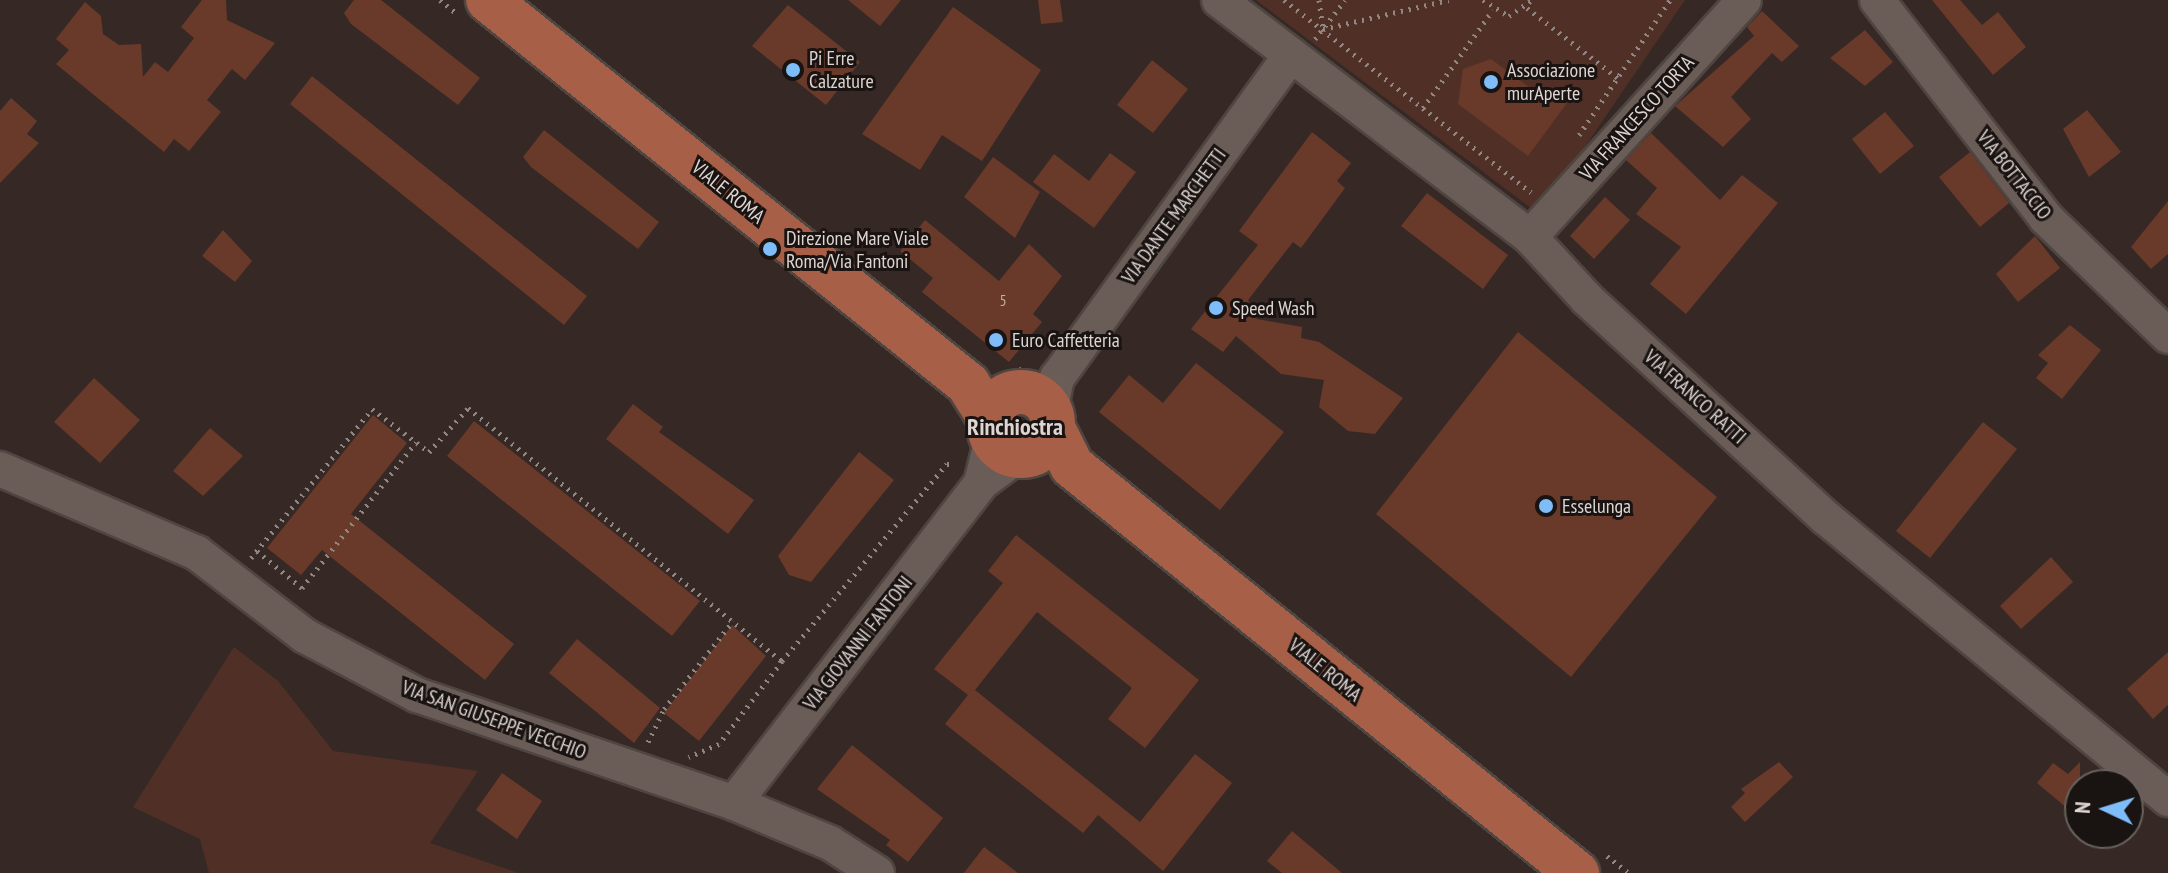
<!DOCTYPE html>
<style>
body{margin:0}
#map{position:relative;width:2168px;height:873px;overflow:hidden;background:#362925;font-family:"PT Sans Narrow",sans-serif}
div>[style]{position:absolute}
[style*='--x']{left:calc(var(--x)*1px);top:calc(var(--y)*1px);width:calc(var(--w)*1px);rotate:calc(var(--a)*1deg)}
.green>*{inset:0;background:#503026}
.building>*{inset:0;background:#69392a}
.path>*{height:5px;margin-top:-2.5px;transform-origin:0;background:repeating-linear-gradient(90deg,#908682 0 2px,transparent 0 8px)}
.roads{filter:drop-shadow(2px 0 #4f4541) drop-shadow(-2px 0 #4f4541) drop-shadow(0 2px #4f4541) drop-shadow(0 -2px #4f4541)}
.minor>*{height:34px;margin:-17px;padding:0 17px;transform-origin:17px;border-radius:17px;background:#6a5c57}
.major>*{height:44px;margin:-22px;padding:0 22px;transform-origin:22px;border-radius:22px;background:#a85f47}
.major>.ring{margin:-22px;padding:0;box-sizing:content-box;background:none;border:44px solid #a85f47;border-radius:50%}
.dots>*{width:22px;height:22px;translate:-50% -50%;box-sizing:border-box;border:4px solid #191311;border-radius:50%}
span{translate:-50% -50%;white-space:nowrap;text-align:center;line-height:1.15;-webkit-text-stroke:6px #191311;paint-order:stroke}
.number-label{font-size:16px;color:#c1aea8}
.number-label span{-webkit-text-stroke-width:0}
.poi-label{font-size:20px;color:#ded5d2}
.left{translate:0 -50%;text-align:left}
.street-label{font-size:20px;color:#ded5d2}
.quarter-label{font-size:24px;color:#ded5d2;font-weight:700}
.north{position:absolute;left:2064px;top:769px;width:80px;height:80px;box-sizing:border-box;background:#191311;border:2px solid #68615e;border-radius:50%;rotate:274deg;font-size:22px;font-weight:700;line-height:32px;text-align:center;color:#ded5d2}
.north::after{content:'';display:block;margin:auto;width:28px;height:36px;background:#7fbdfa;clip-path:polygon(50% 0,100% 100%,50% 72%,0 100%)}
</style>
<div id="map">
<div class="green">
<i style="clip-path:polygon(1256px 0,1685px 0,1539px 214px)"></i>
<i style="clip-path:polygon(234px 647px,278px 681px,333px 751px,478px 771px,430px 843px,518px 873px,209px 873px,200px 839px,133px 807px)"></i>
</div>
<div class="building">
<i style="clip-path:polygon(202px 0,226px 0,227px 20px,275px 43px,245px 80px,232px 69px,207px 100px,221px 112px,189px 151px,174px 139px,164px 152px,56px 64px,69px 50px,56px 39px,85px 2px,101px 16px,103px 34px,119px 45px,141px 44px,143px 77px,155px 62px,168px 72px,194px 38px,181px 27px)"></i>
<i style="clip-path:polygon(354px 0,381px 0,480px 78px,458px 105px,351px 24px,344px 13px)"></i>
<i style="clip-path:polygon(848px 0,901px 0,880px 26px)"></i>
<i style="clip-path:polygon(1038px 0,1060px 0,1063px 22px,1041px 24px)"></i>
<i style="clip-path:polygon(1932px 0,1960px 0,1982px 25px,1998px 12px,2026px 47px,1993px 75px)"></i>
<i style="clip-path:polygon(788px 5px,860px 62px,826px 105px,752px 46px)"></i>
<i style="clip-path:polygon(953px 7px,1041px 70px,982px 161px,942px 135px,920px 170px,862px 134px)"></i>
<i style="clip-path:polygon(1762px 11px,1799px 46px,1782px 62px,1772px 53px,1731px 97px,1751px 119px,1723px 147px,1675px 106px,1754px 36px,1747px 27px)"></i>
<i style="clip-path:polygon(1865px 30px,1893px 62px,1865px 86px,1830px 58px)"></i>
<i style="clip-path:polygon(1491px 59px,1534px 91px,1539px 83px,1567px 103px,1528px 156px,1458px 104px,1463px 69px)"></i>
<i style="clip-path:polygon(1152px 60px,1188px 89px,1153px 133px,1117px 105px)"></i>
<i style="clip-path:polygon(312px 76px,587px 296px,564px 325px,290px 104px)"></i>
<i style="clip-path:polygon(11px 98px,37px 121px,27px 134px,39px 143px,0 183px,0 111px)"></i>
<i style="clip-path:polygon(2087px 110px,2121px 152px,2089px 177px,2063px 129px)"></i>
<i style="clip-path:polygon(1885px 112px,1914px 146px,1880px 174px,1852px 139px)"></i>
<i style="clip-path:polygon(544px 130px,659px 222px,638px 249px,531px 167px,523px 157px)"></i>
<i style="clip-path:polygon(1312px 132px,1351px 163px,1337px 181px,1345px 188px,1301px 248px,1293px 242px,1248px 300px,1257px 319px,1302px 327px,1301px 338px,1319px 342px,1403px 398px,1375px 434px,1348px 431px,1319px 407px,1324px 380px,1281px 374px,1236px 336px,1223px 352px,1191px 329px,1258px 245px,1239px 231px)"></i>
<i style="clip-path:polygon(1651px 133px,1720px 200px,1742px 175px,1778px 203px,1686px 314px,1650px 284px,1681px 247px,1636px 214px,1657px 188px,1626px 160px)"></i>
<i style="clip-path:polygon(1970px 152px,2009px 203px,1980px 227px,1939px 177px)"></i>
<i style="clip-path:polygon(1110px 153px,1136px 172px,1094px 228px,1033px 182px,1054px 154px,1089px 181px)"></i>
<i style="clip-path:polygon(993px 157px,1040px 192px,1015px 238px,964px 197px)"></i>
<i style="clip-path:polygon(1427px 193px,1508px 255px,1483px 289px,1401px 226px)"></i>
<i style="clip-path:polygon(1605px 197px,1630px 220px,1594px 259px,1570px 236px)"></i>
<i style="clip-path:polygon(2168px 201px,2168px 254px,2151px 269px,2131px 247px)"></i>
<i style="clip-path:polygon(925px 220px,999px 281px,1029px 244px,1062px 276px,1033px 314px,1042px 322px,1009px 362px,922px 292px,933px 278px,900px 251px)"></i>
<i style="clip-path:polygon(223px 230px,252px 261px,235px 282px,202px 256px)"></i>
<i style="clip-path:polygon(2035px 236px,2060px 268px,2018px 302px,1996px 274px)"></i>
<i style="clip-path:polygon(2070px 325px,2101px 350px,2062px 399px,2036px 378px,2048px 363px,2038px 355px)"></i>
<i style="clip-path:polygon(1518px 332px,1717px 497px,1571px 677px,1376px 514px)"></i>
<i style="clip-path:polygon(1196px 363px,1284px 432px,1220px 510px,1099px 412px,1129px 375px,1163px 403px)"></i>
<i style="clip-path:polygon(94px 378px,140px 420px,100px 463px,54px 422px)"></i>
<i style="clip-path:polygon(633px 404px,663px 427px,659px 432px,754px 500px,728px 534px,606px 439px)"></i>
<i style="clip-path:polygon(373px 415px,407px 443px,351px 514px,514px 644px,485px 680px,322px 550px,301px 575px,267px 548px)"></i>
<i style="clip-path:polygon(474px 421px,700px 601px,672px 636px,447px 456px)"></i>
<i style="clip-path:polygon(1983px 422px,2017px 449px,1930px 558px,1896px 531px)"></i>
<i style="clip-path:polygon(210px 428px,243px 456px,203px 496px,173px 471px)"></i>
<i style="clip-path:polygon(859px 452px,894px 480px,811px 582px,789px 575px,778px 556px)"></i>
<i style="clip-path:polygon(1016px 535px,1199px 680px,1145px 748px,1108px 719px,1132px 688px,1037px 612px,975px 690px,1140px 822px,1195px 754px,1232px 783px,1163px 871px,1098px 815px,1083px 833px,945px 724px,968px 695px,934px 669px,1003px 583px,988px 571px)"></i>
<i style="clip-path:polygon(2051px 557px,2073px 582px,2021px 629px,2000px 606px)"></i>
<i style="clip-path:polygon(732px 625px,766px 656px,699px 741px,664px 713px)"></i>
<i style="clip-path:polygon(577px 639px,660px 708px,634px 743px,549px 673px)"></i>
<i style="clip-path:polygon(2168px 652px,2168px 705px,2153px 719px,2127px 689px)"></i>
<i style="clip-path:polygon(852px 745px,943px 818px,908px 862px,886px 845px,890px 840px,817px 789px)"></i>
<i style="clip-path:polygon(1779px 762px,1793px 777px,1745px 822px,1731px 807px,1745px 793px,1741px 789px)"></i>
<i style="clip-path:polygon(2080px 762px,2080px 819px,2037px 783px,2053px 763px,2068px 774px)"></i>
<i style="clip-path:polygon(502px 773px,542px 801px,517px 839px,476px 810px)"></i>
<i style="clip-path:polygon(1292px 831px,1342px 873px,1282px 873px,1267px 861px)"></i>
<i style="clip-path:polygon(984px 847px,1018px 873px,964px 873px)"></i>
</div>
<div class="path">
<i style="--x:440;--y:0;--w:19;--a:39"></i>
<i style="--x:1284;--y:0;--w:313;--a:37.9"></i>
<i style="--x:1319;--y:0;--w:29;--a:82"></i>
<i style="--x:1323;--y:29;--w:129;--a:-13"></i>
<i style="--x:1483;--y:0;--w:31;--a:32"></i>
<i style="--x:1509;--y:16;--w:28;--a:-35"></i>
<i style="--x:1527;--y:8;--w:115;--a:37.6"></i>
<i style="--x:1315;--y:39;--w:49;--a:-52.4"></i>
<i style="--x:1423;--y:108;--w:120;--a:-54.5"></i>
<i style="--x:1579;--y:135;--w:163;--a:-56"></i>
<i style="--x:1005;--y:375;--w:23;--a:-20"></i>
<i style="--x:257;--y:551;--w:58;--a:39.4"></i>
<i style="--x:302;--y:588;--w:185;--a:-52"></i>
<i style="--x:251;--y:558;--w:192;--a:-50.9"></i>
<i style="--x:372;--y:409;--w:71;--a:37"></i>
<i style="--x:429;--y:452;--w:59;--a:-48.4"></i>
<i style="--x:468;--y:408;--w:403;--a:38.9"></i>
<i style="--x:782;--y:661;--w:104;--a:127.2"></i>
<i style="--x:719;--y:744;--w:33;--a:157"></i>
<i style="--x:782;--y:661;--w:257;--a:-50.1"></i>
<i style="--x:947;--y:464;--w:8;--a:0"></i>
<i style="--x:648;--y:742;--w:37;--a:-64"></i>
<i style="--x:664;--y:709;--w:112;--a:-51.9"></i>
<i style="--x:1607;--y:856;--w:28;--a:38"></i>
</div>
<div class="roads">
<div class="minor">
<i style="--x:1219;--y:0;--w:391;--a:37.3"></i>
<i style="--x:1530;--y:237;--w:84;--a:47.4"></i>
<i style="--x:1587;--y:299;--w:324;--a:42.5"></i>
<i style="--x:1826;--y:518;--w:443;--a:39.4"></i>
<i style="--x:1877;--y:0;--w:276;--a:52.2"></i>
<i style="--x:2046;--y:218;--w:170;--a:44"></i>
<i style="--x:1530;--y:237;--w:319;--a:-47.9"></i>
<i style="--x:1050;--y:413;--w:36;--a:-79"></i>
<i style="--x:1057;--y:378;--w:399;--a:-54.1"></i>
<i style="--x:0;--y:469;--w:214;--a:23.1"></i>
<i style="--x:197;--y:553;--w:136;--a:37.5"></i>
<i style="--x:305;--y:636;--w:127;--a:27.8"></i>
<i style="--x:417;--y:695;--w:335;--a:18.8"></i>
<i style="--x:734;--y:803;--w:104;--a:22.6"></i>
<i style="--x:830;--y:843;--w:56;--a:32.6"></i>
<i style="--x:981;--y:483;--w:45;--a:-76"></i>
<i style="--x:734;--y:803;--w:404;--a:-52.3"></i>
<i style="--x:981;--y:483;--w:44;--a:-36.6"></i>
</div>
<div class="major">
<i style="--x:488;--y:0;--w:615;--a:38.66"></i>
<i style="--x:968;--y:384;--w:39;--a:58"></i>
<i class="ring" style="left:989px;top:392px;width:20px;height:20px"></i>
<i style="--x:1053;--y:428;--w:42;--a:63.4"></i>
<i style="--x:1072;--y:466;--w:649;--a:38.87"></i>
</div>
</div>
<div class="dots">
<i style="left:793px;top:70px;background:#7fbdfa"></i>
<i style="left:1491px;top:82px;background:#7fbdfa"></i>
<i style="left:770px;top:249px;background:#7fbdfa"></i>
<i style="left:1216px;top:308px;background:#7fbdfa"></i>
<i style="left:996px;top:340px;background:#7fbdfa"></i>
<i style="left:1546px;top:506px;background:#7fbdfa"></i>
</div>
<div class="number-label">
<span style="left:1003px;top:300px">5</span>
</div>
<div class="poi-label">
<span class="left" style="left:809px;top:70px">Pi Erre<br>Calzature</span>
<span class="left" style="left:1507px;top:82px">Associazione<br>murAperte</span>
<span class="left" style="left:786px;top:250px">Direzione Mare Viale<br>Roma/Via Fantoni</span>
<span class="left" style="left:1232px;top:308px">Speed Wash</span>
<span class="left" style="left:1012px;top:340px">Euro Caffetteria</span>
<span class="left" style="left:1562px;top:506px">Esselunga</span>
</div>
<div class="street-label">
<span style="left:1637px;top:118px;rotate:-48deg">VIA FRANCESCO TORTA</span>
<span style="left:2014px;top:175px;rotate:52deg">VIA BOTTACCIO</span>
<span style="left:728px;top:192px;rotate:39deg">VIALE ROMA</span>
<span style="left:1174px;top:216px;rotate:-54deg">VIA DANTE MARCHETTI</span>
<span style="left:1695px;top:397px;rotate:42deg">VIA FRANCO RATTI</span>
<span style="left:858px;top:643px;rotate:-52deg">VIA GIOVANNI FANTONI</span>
<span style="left:1325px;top:670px;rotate:39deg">VIALE ROMA</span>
<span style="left:494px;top:720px;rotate:20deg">VIA SAN GIUSEPPE VECCHIO</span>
</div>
<div class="quarter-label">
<span style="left:1015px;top:427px">Rinchiostra</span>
</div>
<div class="north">N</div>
</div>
